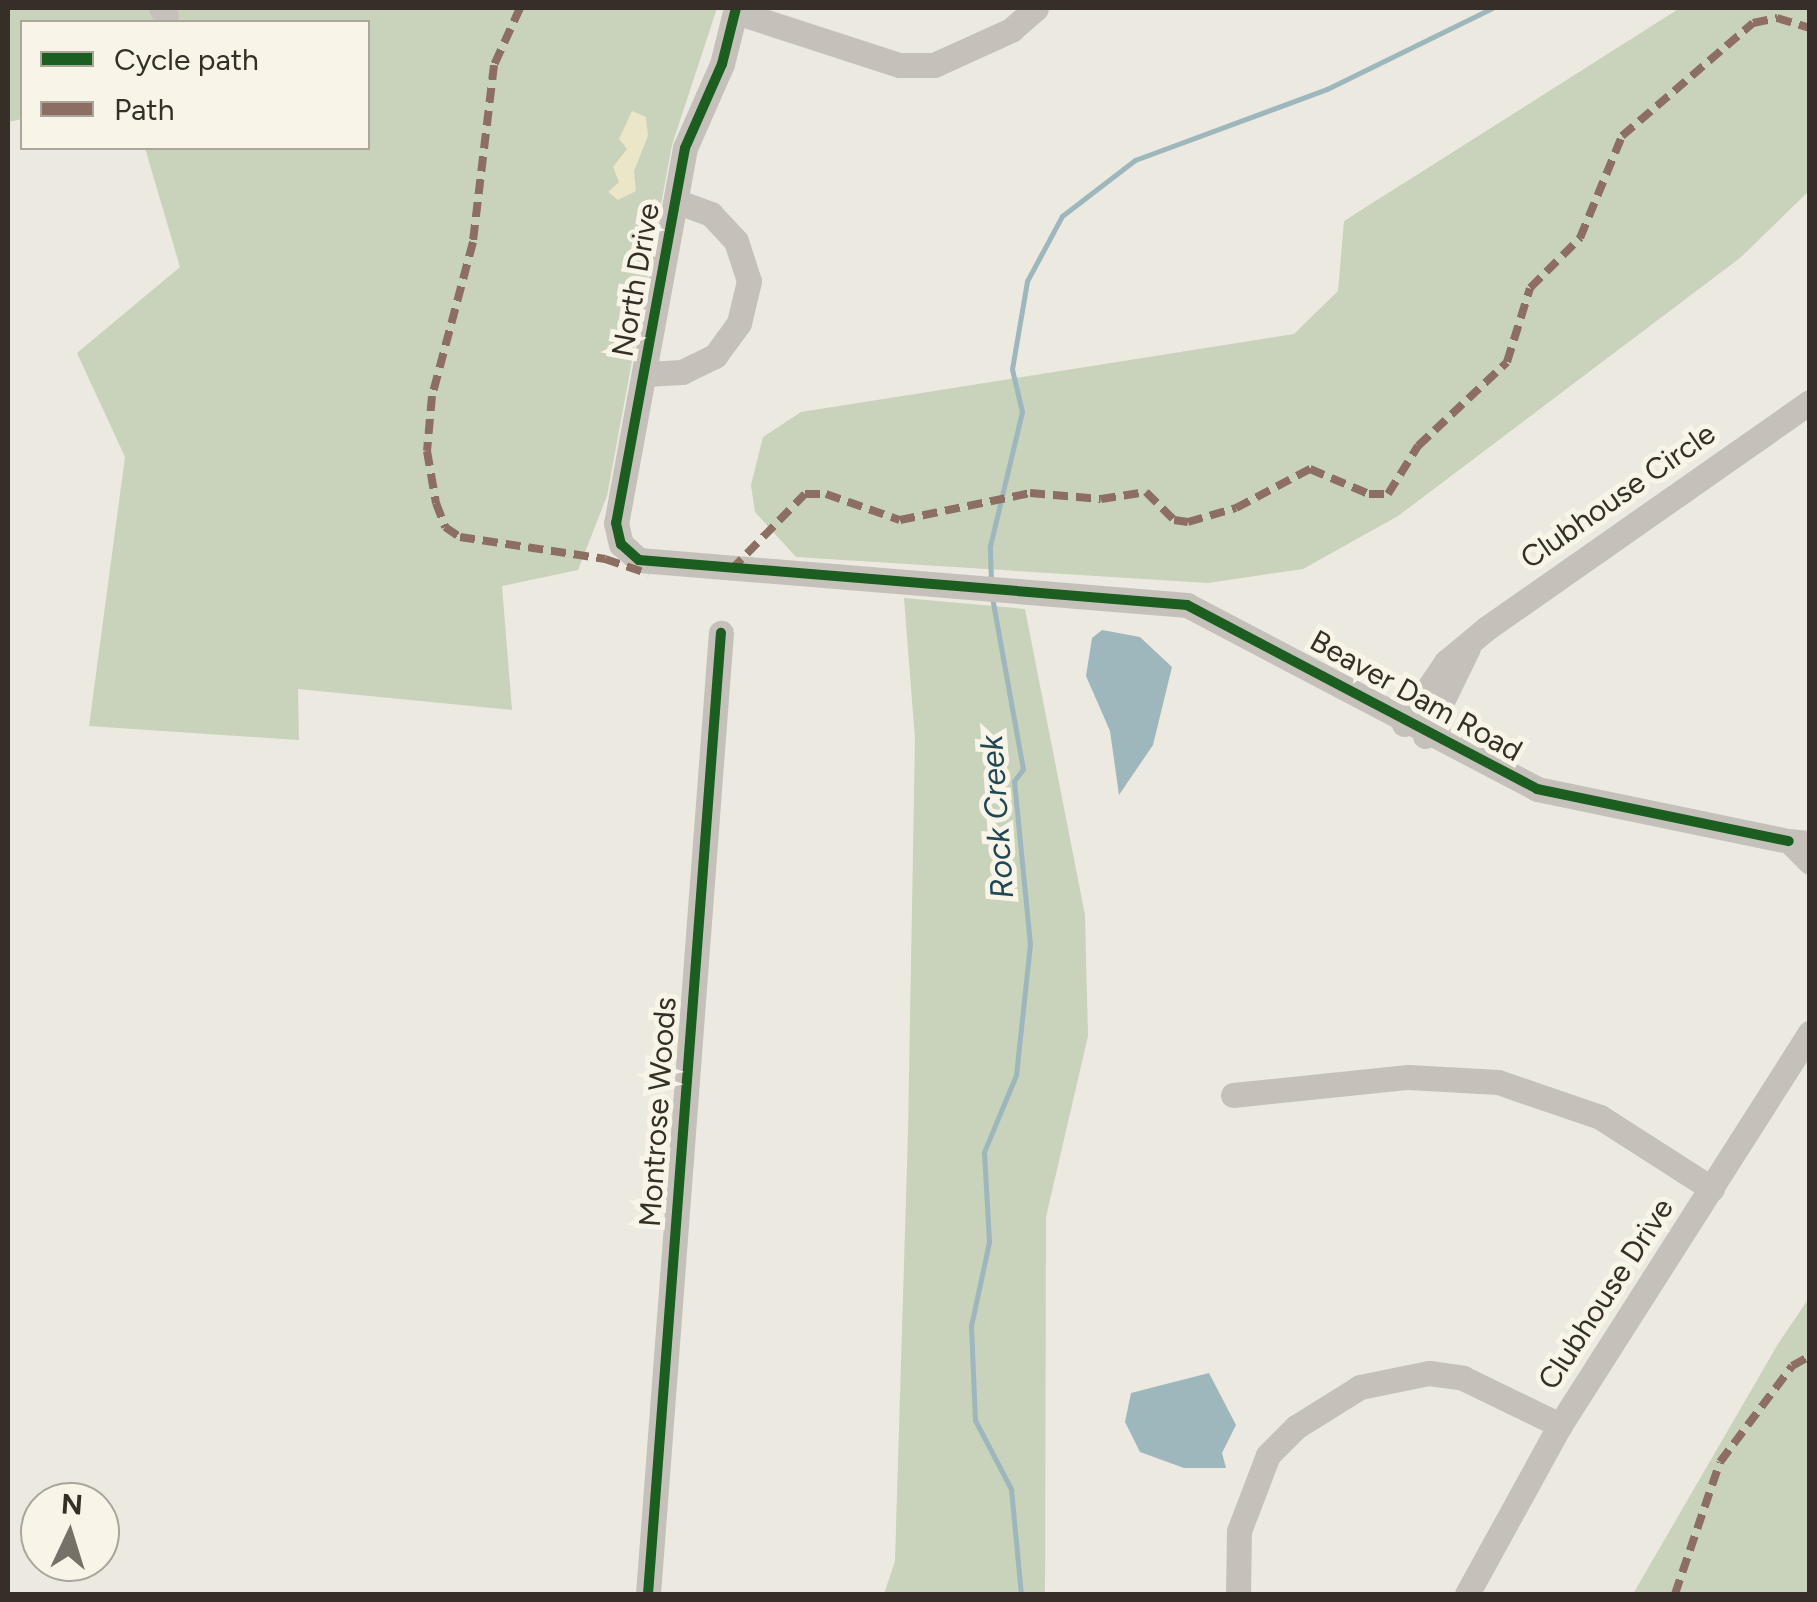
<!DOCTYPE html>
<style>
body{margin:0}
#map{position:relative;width:1817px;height:1602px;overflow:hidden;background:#ece9e1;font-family:Figtree,sans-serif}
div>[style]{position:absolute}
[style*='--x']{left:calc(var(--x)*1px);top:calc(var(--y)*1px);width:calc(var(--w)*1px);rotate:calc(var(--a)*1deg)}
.green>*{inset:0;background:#c9d2bb}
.sand>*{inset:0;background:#ebe6c8}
.water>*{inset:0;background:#9eb7bd}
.stream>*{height:5px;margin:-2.5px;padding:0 2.5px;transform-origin:2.5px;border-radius:2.5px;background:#9eb7bd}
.minor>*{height:25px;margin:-12.5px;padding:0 12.5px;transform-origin:12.5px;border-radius:12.5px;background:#c5c1ba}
.quiet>*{height:8px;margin-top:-4px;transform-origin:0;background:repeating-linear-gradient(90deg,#8d6e63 0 15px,transparent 0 23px)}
.cycleway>*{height:10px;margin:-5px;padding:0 5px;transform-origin:5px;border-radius:5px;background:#1b5e20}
span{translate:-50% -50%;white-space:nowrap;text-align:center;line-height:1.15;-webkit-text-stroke:10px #f9f4e8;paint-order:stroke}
.street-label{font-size:30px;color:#362f28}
.water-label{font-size:32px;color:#1f4756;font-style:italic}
.frame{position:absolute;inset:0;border:10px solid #362f28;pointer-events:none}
.legend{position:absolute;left:20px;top:20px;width:350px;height:130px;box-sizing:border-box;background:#f9f4e8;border:2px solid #aba59b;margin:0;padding:12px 18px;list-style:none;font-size:30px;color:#362f28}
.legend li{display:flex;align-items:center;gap:20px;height:50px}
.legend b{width:50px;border:2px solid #aba59b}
.north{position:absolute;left:20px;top:1482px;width:100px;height:100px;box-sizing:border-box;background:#f9f4e8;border:2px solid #aba59b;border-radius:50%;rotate:4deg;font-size:28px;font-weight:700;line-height:40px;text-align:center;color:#362f28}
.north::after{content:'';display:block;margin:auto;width:35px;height:45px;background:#767069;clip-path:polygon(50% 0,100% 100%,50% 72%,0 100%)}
</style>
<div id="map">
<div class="green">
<i style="clip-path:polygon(8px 8px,717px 8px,672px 145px,607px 496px,578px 570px,502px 586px,512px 710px,298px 689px,299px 740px,89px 726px,125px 457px,77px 353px,180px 267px,145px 148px,368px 148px,368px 22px,22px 22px,22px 119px,8px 122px)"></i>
<i style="clip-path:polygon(1680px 8px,1809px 8px,1809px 191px,1740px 258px,1398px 516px,1303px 569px,1208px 583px,796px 557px,755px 512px,751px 485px,763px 437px,801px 412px,1294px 334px,1338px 291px,1344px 221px)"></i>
<i style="clip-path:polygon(904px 598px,1025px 609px,1085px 915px,1088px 1036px,1046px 1217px,1045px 1594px,884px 1594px,895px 1561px,908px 1132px,915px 739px)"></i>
<i style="clip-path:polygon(1809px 1298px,1809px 1594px,1633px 1594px,1778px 1344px)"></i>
</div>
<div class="sand">
<i style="clip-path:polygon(632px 111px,646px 117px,648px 136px,634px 171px,636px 191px,618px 200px,608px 192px,619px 182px,613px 167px,627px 149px,619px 139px)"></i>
</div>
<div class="water">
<i style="clip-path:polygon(1102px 630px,1140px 637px,1172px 667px,1153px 745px,1119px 795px,1110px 731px,1086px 676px,1092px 638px)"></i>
<i style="clip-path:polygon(1209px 1373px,1236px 1425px,1222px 1453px,1226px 1468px,1184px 1468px,1140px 1452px,1125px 1422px,1131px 1393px)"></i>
</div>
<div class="stream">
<i style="--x:991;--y:581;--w:35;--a:-92"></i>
<i style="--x:990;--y:546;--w:138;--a:-76.6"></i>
<i style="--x:1022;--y:412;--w:44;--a:-103.1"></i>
<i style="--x:1012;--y:369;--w:89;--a:-80.3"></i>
<i style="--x:1027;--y:281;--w:74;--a:-61.7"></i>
<i style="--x:1062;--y:216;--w:92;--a:-37.5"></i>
<i style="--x:1135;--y:160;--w:205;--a:-20.3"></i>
<i style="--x:1327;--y:89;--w:184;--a:-26.1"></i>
<i style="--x:992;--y:597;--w:175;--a:79.8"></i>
<i style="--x:1023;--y:769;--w:15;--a:127"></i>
<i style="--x:1014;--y:781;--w:164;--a:84.4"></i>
<i style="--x:1030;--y:944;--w:132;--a:96.1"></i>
<i style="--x:1016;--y:1075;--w:83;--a:112.6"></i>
<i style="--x:984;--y:1152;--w:90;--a:86.8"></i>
<i style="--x:989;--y:1242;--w:86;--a:102.1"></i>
<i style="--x:971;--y:1326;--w:94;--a:87.6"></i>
<i style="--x:975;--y:1420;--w:78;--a:62.4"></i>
<i style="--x:1011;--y:1489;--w:105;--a:84.6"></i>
</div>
<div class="minor">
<i style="--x:161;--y:8;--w:9;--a:58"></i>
<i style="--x:736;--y:8;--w:58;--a:104"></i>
<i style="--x:722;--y:64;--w:92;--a:113.8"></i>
<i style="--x:685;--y:148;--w:381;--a:100.4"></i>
<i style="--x:616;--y:523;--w:22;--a:77"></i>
<i style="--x:621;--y:544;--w:24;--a:42"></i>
<i style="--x:639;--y:560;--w:550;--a:4.69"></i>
<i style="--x:1187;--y:605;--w:395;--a:27.7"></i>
<i style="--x:1537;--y:789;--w:257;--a:11.7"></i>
<i style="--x:736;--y:12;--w:171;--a:18"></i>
<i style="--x:899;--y:65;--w:35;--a:0"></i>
<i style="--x:934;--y:65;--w:85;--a:-24.4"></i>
<i style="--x:1011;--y:30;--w:33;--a:-41"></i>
<i style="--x:645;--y:374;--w:37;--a:-3"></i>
<i style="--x:682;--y:372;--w:37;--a:-26"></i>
<i style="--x:715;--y:356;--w:41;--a:-54"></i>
<i style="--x:739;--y:323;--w:43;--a:-76.6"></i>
<i style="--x:749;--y:281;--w:42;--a:-108"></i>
<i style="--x:736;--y:241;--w:37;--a:-133"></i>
<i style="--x:711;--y:214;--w:37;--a:-160"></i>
<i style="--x:1404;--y:724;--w:75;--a:-55.9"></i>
<i style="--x:1446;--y:662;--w:53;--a:-39.7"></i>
<i style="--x:1487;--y:628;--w:394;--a:-35"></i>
<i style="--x:1425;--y:736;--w:98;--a:-64"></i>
<i style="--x:1810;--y:843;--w:21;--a:-175"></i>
<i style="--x:1789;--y:841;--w:30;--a:45"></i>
<i style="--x:1233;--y:1095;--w:176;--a:-5.9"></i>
<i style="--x:1408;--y:1077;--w:90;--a:3.2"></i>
<i style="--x:1498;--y:1082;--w:108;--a:18.9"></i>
<i style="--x:1600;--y:1117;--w:133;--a:32.7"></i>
<i style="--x:648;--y:1594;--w:964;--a:-85.66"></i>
<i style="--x:1238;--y:1594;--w:63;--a:-89.1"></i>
<i style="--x:1239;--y:1531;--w:81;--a:-69.1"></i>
<i style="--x:1268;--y:1455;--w:40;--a:-45"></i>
<i style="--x:1296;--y:1427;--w:75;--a:-32"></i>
<i style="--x:1360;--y:1387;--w:70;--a:-11.5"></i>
<i style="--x:1429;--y:1373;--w:34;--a:8"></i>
<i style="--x:1463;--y:1378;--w:108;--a:25.9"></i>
<i style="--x:1467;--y:1594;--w:193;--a:-61.2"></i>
<i style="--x:1560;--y:1425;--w:465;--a:-57.5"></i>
</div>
<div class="quiet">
<i style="--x:520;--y:8;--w:63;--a:114.5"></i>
<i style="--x:494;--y:65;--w:178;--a:96.8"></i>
<i style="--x:473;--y:242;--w:159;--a:104.9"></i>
<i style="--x:432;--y:396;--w:55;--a:95.2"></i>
<i style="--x:427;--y:451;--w:53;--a:80.2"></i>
<i style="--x:436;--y:503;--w:26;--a:69"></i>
<i style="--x:445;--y:527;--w:18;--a:34"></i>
<i style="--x:460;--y:537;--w:147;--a:8.6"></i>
<i style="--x:605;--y:559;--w:46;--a:18.8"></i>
<i style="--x:731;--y:570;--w:106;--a:-45.8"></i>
<i style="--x:805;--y:494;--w:21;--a:0"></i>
<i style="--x:826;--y:494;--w:78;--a:19.4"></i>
<i style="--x:900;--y:520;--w:133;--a:-11.7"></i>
<i style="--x:1030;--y:493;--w:71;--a:4.8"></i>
<i style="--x:1101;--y:499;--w:46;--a:-8.8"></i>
<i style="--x:1146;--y:492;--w:40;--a:45"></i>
<i style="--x:1174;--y:520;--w:14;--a:8"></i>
<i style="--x:1188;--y:522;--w:50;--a:-16.3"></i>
<i style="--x:1236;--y:508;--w:84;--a:-27.8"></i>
<i style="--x:1310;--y:469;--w:64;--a:23"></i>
<i style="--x:1369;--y:494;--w:19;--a:0"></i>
<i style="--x:1388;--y:494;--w:57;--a:-58"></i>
<i style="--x:1418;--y:446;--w:122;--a:-43.3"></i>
<i style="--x:1507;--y:362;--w:77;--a:-72.7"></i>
<i style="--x:1530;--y:288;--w:71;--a:-45"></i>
<i style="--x:1580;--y:238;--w:110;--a:-67.6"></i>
<i style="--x:1622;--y:136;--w:173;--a:-40.8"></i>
<i style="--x:1753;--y:23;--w:25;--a:-12"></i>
<i style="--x:1777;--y:18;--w:34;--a:17"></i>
<i style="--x:1675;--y:1594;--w:139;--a:-71.2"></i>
<i style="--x:1720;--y:1462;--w:120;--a:-53.1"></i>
<i style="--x:1792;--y:1366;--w:21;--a:-29"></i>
</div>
<div class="cycleway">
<i style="--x:736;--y:8;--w:58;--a:104"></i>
<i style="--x:722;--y:64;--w:92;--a:113.8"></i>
<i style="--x:685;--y:148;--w:381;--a:100.4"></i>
<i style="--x:616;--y:523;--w:22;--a:77"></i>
<i style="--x:621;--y:544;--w:24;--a:42"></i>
<i style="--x:639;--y:560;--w:550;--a:4.69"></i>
<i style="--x:1187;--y:605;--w:395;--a:27.7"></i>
<i style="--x:1537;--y:789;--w:257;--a:11.7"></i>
<i style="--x:648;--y:1594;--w:964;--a:-85.66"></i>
</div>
<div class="street-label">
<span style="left:636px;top:280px;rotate:-80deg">North Drive</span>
<span style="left:1618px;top:496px;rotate:-35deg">Clubhouse Circle</span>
<span style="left:1416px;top:696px;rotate:29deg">Beaver Dam Road</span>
<span style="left:658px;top:1112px;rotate:-86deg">Montrose Woods</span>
<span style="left:1606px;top:1294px;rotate:-57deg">Clubhouse Drive</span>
</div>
<div class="water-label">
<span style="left:997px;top:817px;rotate:-94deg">Rock Creek</span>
</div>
<div class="frame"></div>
<ul class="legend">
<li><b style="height:12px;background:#1b5e20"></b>Cycle path</li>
<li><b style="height:12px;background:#8d6e63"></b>Path</li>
</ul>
<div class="north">N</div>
</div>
